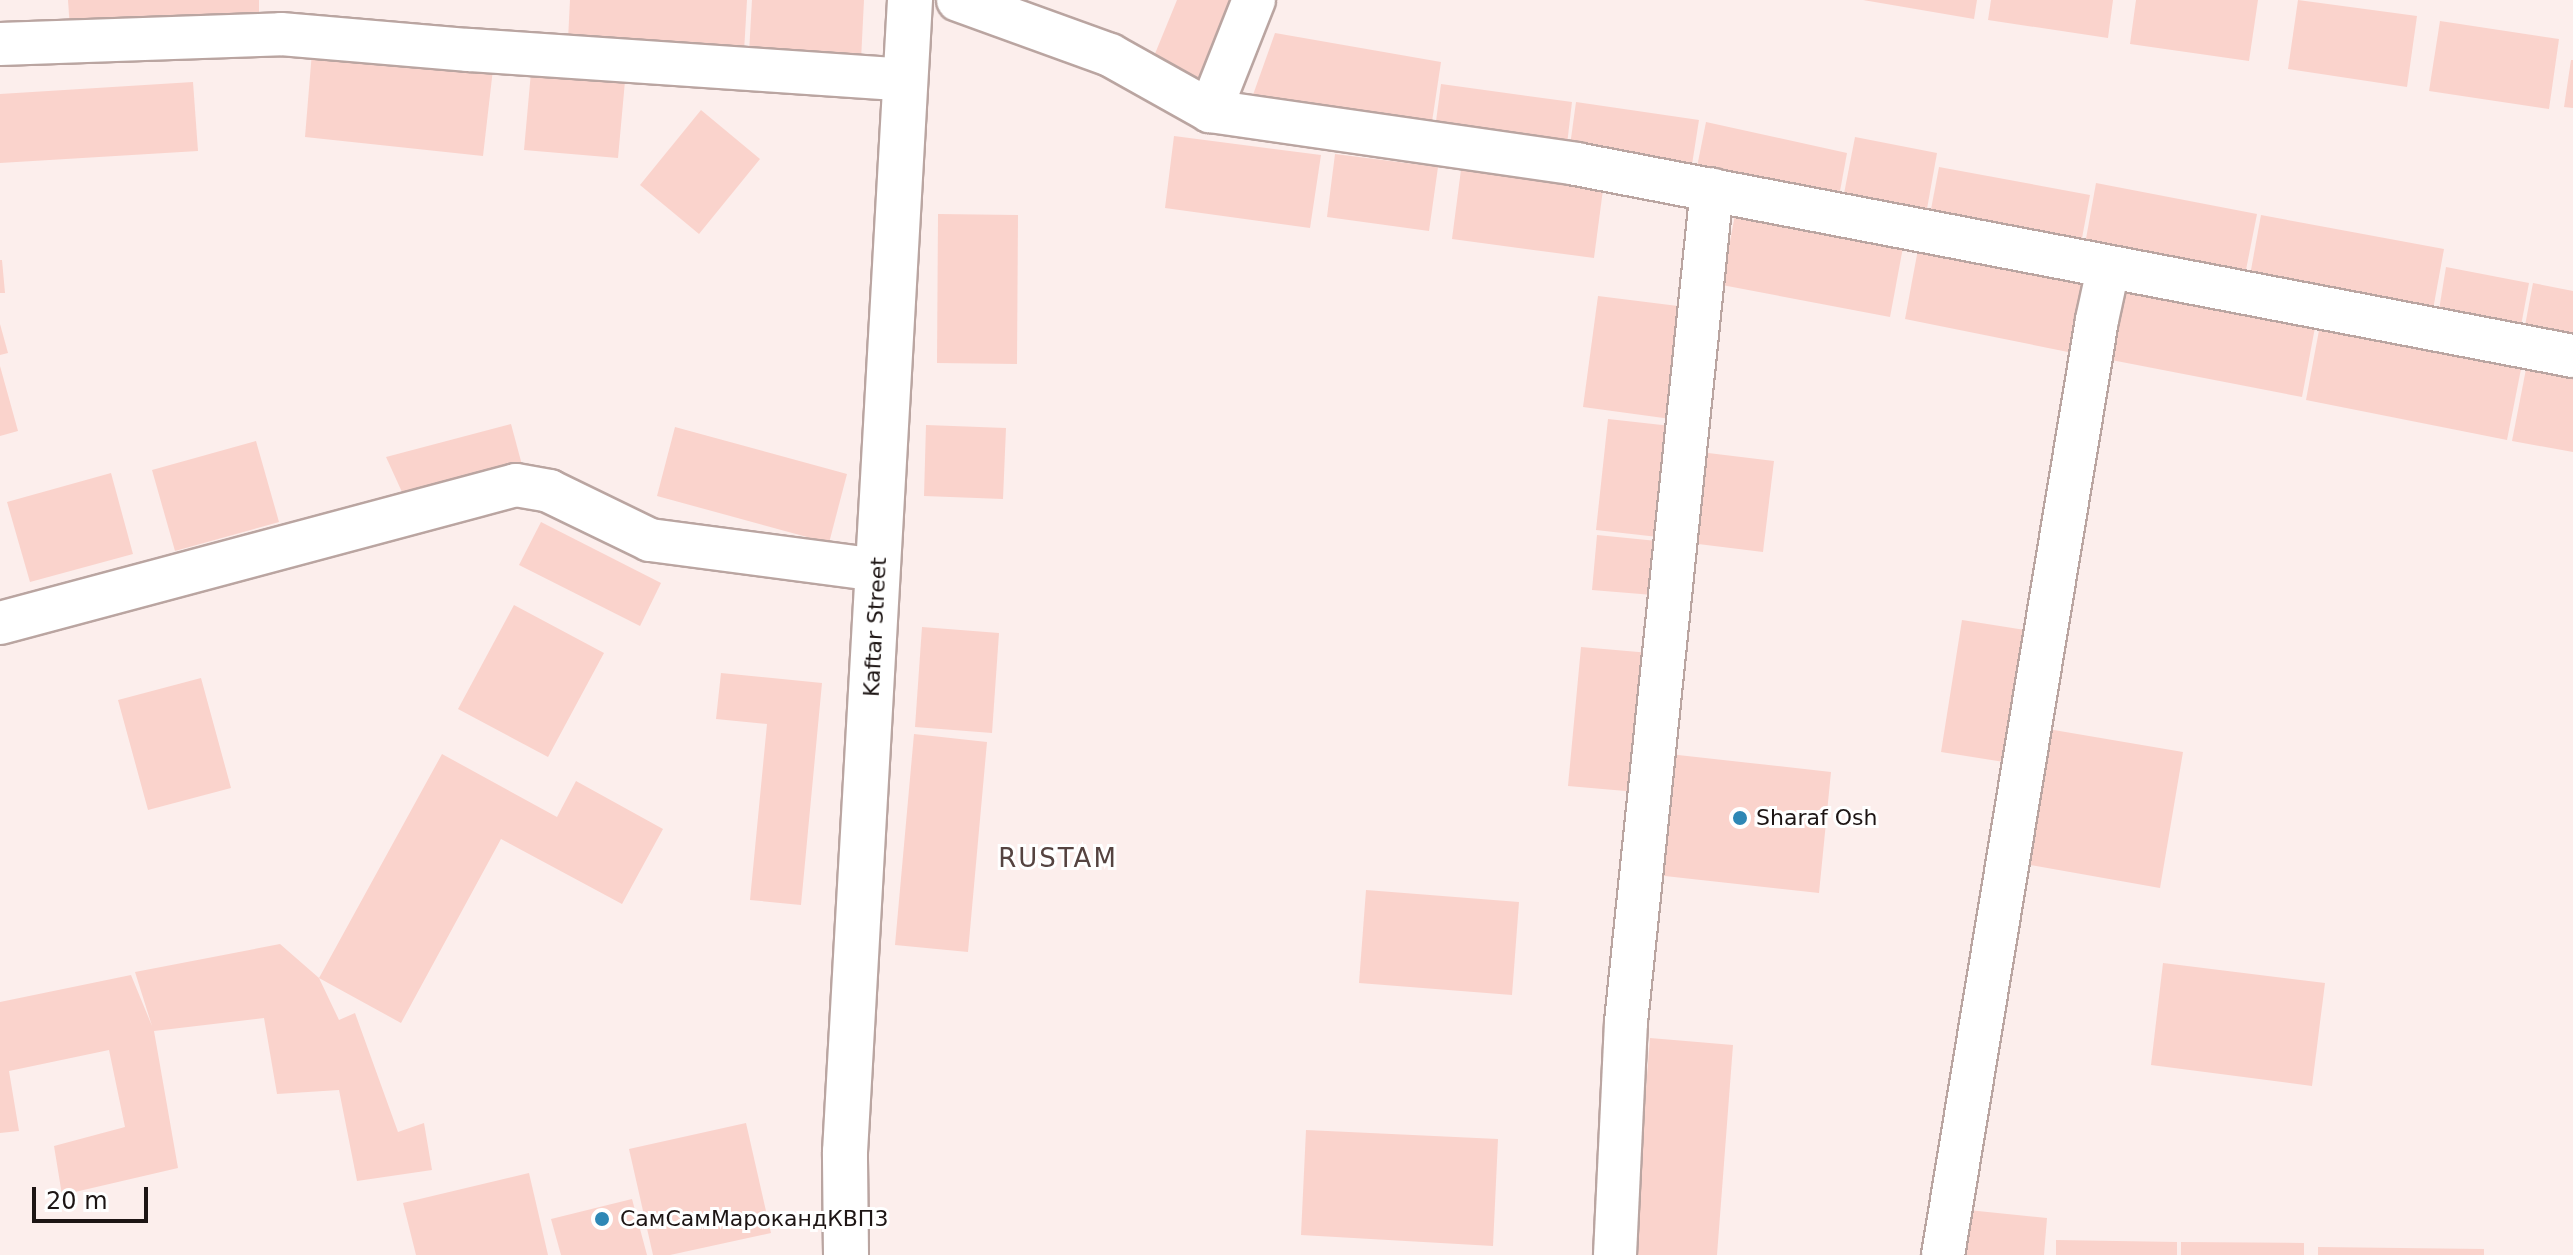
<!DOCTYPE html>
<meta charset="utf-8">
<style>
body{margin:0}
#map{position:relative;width:2573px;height:1255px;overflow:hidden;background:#fceeec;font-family:"DejaVu Sans",sans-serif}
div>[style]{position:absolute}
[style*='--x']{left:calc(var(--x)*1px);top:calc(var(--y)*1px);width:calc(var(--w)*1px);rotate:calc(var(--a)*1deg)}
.building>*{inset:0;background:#fad3cc}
.roads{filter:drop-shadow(2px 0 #baa5a1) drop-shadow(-2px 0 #baa5a1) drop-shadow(0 2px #baa5a1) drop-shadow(0 -2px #baa5a1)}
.minor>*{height:42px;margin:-21px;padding:0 21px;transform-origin:21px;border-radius:21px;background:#fff}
.tertiary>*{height:44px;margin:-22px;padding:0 22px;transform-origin:22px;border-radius:22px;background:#fff}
.dots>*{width:22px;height:22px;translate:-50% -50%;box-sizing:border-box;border:4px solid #fff;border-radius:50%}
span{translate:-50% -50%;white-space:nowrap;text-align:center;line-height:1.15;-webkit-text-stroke:6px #fff;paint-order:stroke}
.street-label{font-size:22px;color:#1d1514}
.poi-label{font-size:22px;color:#1d1514}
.left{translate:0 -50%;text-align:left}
.quarter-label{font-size:26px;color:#554340;letter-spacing:2px}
.scale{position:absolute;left:32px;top:1187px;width:116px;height:36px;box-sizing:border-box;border:4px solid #1d1514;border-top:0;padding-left:10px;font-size:24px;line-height:28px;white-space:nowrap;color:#1d1514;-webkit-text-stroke:6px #fff;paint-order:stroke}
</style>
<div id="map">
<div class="building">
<i style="clip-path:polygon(68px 0,259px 0,259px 25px,70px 29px)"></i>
<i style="clip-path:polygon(570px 0,747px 0,744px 52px,568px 40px)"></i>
<i style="clip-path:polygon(752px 0,864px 0,861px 60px,749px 53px)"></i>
<i style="clip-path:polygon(1177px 0,1230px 0,1198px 79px,1152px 61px)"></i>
<i style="clip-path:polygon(1863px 0,1977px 0,1974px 19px)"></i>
<i style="clip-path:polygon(1991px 0,2113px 0,2108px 38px,1988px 20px)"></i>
<i style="clip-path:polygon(2136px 0,2258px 0,2249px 61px,2130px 44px)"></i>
<i style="clip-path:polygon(2298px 0,2417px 16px,2407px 87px,2288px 69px)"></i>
<i style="clip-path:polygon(2440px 21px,2559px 39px,2549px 109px,2429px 91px)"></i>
<i style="clip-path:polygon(1275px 33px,1441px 62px,1430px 135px,1249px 106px)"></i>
<i style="clip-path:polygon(312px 52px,493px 69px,483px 156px,305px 137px)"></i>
<i style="clip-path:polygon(2571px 60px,2573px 60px,2573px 108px,2564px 107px)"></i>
<i style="clip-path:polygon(531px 72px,625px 81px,618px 158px,524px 150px)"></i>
<i style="clip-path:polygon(193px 82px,198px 151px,0 163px,0 94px)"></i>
<i style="clip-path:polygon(1441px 84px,1572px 102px,1566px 153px,1434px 136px)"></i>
<i style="clip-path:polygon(1576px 102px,1699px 120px,1691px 171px,1569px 153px)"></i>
<i style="clip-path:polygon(701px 110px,760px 159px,699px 234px,640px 185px)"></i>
<i style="clip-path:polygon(1706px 122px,1847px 153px,1838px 202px,1696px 172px)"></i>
<i style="clip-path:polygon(1174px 136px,1321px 155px,1310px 228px,1165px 208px)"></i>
<i style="clip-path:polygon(1855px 137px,1937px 153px,1925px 220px,1842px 204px)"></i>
<i style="clip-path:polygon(1335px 154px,1438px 167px,1429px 231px,1327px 217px)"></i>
<i style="clip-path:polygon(1462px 162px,1604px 182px,1594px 258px,1452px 239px)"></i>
<i style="clip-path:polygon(1939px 167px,2090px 195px,2080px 249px,1929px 220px)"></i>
<i style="clip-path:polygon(2096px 183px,2257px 214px,2244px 280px,2084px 250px)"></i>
<i style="clip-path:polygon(1736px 209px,1904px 242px,1890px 317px,1722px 285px)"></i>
<i style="clip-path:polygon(938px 214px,1018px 215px,1017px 364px,937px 363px)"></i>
<i style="clip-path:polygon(2261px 215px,2444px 249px,2432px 315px,2249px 281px)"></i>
<i style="clip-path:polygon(1919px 244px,2088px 277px,2073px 353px,1905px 319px)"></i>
<i style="clip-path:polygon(0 260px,2px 260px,5px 293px,0 293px)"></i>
<i style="clip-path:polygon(2446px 267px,2529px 283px,2520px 331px,2438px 316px)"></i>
<i style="clip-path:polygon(2115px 282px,2316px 322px,2302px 397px,2101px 358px)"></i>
<i style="clip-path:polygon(2533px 283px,2573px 291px,2573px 340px,2524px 331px)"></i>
<i style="clip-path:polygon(1598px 296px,1686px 307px,1671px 419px,1583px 407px)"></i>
<i style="clip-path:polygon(0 324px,8px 353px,0 355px)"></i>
<i style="clip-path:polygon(2320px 325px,2522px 364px,2507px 440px,2306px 400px)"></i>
<i style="clip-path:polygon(2527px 364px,2573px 373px,2573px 452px,2512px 441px)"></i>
<i style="clip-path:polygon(0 366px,18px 431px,0 436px)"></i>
<i style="clip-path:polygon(1608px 419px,1671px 426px,1658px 537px,1596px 530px)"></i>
<i style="clip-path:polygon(511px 424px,522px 465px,402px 492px,386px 457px)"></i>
<i style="clip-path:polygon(926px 425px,1006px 428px,1003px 499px,924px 496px)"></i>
<i style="clip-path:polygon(675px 427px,847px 474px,829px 543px,657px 496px)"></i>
<i style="clip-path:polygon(256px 441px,279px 522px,175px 551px,152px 470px)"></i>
<i style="clip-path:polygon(1700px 452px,1774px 461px,1763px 552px,1690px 543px)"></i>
<i style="clip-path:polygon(111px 473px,133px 554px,30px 582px,7px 502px)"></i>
<i style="clip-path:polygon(541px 522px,661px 583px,640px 626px,519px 565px)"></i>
<i style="clip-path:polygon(1597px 535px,1657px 541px,1653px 595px,1592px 590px)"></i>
<i style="clip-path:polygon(514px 605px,604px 653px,548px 757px,458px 709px)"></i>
<i style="clip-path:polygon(1962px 620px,2025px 630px,2004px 762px,1941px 752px)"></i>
<i style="clip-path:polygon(922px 627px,999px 633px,992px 733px,915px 727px)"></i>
<i style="clip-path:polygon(1581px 647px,1650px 653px,1637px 792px,1568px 786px)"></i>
<i style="clip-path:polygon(721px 673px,822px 683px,801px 905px,750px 900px,767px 724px,716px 719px)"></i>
<i style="clip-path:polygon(201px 678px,231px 788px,148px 810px,118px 700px)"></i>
<i style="clip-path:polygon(2042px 728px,2183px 752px,2160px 888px,2019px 863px)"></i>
<i style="clip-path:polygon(914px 734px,987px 742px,968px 952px,895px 945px)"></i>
<i style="clip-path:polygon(442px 754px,557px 817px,576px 781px,663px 829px,622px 904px,501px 839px,401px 1023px,319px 978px,339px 1020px,355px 1013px,398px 1132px,424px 1123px,432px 1170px,357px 1181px,339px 1090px,277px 1094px,264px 1018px,154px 1031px,178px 1168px,62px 1195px,54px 1146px,125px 1127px,109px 1050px,9px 1071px,19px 1131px,0 1133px,0 1002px,131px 975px,152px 1026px,135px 972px,280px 944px,319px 978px)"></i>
<i style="clip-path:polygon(1669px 754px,1831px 772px,1819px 893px,1656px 875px)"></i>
<i style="clip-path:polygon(1366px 890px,1519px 902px,1512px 995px,1359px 983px)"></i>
<i style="clip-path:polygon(2163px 963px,2325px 983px,2312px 1086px,2151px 1065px)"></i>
<i style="clip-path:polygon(1650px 1038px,1733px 1045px,1717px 1255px,1633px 1255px)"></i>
<i style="clip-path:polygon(746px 1123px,771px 1233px,670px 1255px,653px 1255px,629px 1149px)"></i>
<i style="clip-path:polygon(1306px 1130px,1498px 1139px,1493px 1246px,1301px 1235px)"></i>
<i style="clip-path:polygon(529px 1173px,548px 1255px,416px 1255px,403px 1203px)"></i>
<i style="clip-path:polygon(632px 1199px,647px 1255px,561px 1255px,551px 1219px)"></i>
<i style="clip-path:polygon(1968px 1210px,2047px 1218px,2044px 1255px,1964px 1255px)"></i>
<i style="clip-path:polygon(2056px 1240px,2177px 1242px,2177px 1255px,2056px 1255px)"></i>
<i style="clip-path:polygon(2181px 1242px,2304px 1243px,2304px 1255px,2181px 1255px)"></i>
<i style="clip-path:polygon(2318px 1247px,2484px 1249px,2484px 1255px,2318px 1255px)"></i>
</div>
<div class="roads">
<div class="minor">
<i style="--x:958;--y:0;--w:162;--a:19.9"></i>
<i style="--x:1110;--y:55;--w:115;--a:29.2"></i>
<i style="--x:1210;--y:111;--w:370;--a:8.2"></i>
<i style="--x:1576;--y:164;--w:1015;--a:10.9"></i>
<i style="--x:0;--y:44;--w:281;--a:-2"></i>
<i style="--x:281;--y:34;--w:189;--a:4.9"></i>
<i style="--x:469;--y:50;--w:437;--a:3.9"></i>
<i style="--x:1210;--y:111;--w:119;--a:-68.4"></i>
<i style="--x:0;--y:623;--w:534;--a:-14.97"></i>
<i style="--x:516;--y:485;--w:34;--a:10"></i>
<i style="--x:549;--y:491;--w:112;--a:25.9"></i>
<i style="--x:650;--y:540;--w:230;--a:7.5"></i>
<i style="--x:1615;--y:1255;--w:233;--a:-87.3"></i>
<i style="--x:1626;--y:1022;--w:837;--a:-84.11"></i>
<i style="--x:1943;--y:1255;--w:948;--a:-80.65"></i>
<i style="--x:2097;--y:320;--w:52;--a:-77.8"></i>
</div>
<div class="tertiary">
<i style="--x:846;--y:1255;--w:103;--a:-90.6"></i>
<i style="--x:845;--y:1152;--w:1154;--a:-86.77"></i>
</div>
</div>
<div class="dots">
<i style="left:1740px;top:818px;background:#2e87b5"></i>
<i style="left:602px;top:1219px;background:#2e87b5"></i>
</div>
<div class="street-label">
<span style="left:875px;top:627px;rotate:-87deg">Kaftar Street</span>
</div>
<div class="poi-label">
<span class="left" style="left:1756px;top:818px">Sharaf Osh</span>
<span class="left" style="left:620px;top:1219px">СамСамМарокандКВП3</span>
</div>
<div class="quarter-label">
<span style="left:1058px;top:859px">RUSTAM</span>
</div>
<div class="scale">20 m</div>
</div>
